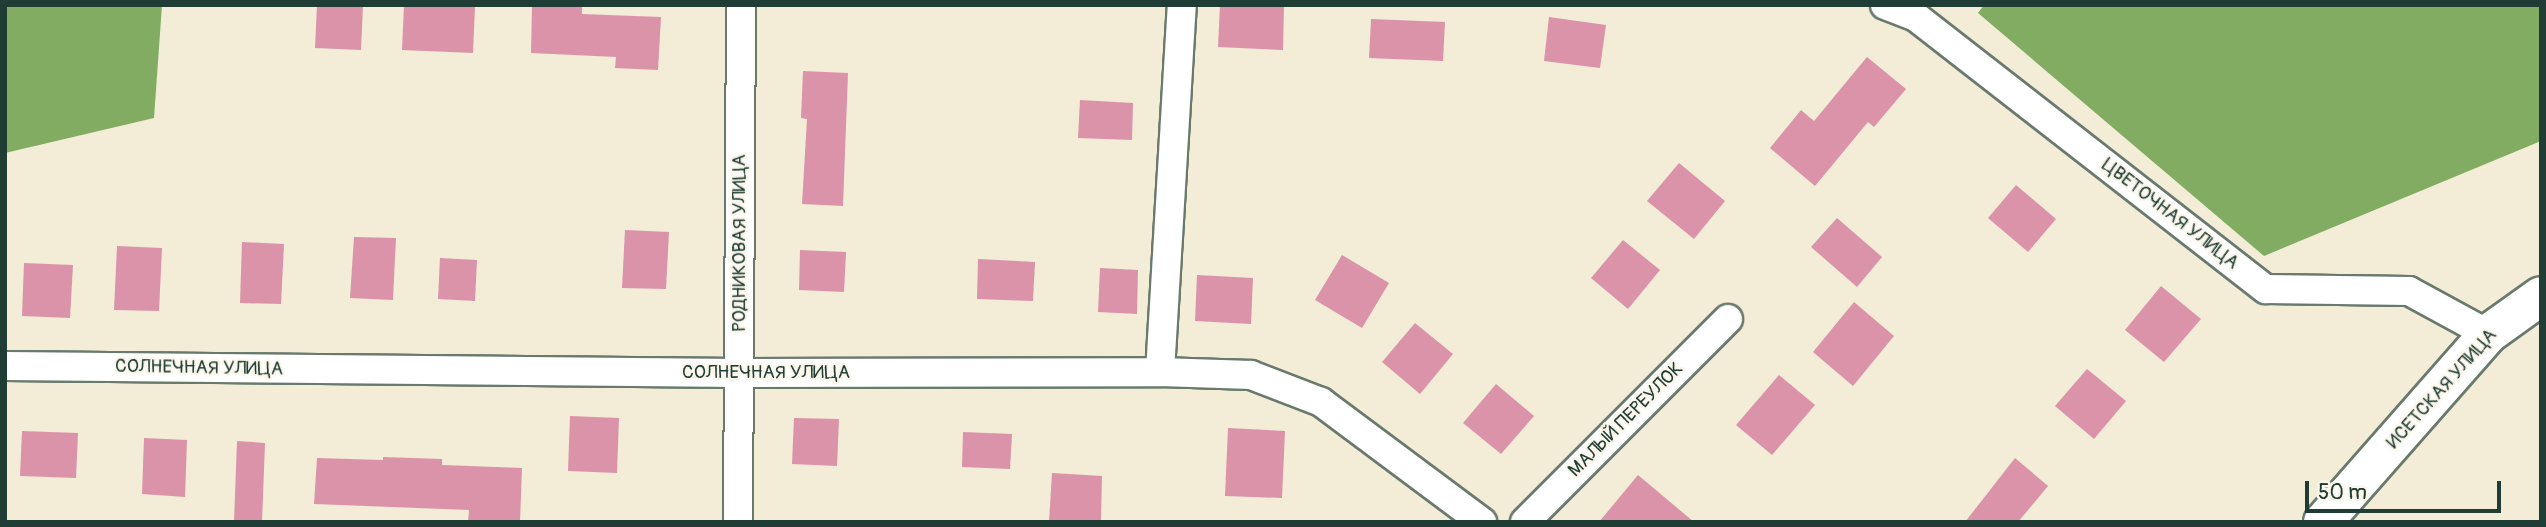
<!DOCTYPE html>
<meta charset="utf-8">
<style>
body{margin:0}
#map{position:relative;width:2546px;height:527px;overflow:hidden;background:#f3ecd7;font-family:Pangolin,sans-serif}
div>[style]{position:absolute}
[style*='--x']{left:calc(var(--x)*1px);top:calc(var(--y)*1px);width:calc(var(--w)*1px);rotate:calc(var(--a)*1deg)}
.forest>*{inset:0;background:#82ac62}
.building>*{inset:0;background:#db93aa}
.roads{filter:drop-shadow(2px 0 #697a6d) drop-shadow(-2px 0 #697a6d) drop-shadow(0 2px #697a6d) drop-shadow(0 -2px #697a6d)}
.minor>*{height:28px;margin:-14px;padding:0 14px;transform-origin:14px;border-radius:14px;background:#fff}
.secondary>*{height:38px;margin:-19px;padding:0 19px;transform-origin:19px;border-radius:19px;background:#fff}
span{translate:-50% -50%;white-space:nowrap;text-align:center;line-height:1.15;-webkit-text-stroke:5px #fbf7ec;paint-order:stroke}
.street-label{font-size:19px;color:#1f3d34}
.frame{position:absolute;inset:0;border:7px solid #1f3d34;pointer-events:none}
.scale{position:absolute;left:2305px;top:481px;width:196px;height:32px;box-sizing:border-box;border:4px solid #1f3d34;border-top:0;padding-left:9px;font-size:21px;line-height:24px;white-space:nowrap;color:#1f3d34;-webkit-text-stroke:5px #fbf7ec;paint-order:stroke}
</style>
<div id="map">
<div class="forest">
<i style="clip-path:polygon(5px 5px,162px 5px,154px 118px,5px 153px)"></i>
<i style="clip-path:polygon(1984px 5px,2541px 5px,2541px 141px,2264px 256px,1978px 13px)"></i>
</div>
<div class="building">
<i style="clip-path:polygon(317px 5px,363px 5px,361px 50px,315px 48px)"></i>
<i style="clip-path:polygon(404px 5px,475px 7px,473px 53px,402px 50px)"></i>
<i style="clip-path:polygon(532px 5px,582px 5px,582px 14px,661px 17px,658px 70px,615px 68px,616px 57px,531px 53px)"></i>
<i style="clip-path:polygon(1220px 5px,1284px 5px,1283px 50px,1218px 47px)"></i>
<i style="clip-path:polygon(1549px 17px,1606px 25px,1600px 68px,1544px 61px)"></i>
<i style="clip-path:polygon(1371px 19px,1445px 22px,1443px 61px,1369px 58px)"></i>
<i style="clip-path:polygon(1867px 57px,1906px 89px,1874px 127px,1868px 122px,1815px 186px,1770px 148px,1801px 110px,1814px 121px)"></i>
<i style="clip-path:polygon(803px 71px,848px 73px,843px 206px,802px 204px,807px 119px,801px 118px)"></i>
<i style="clip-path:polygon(1080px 100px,1133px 103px,1132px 140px,1078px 138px)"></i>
<i style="clip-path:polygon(1679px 163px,1725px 201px,1694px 239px,1647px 201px)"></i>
<i style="clip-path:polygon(2016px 185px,2056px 219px,2028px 252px,1988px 218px)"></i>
<i style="clip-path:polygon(1837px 218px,1882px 257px,1857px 287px,1811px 247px)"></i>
<i style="clip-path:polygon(625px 230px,669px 232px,666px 289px,622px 288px)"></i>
<i style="clip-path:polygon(354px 237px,396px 238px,393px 300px,350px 298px)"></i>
<i style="clip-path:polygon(1623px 240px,1660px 270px,1628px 309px,1591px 278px)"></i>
<i style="clip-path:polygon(242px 242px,284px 244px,281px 304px,240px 303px)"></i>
<i style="clip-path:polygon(117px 246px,162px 248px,159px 311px,114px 310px)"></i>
<i style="clip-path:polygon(800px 250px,846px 252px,844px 292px,799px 290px)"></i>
<i style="clip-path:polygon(1342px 255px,1389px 283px,1362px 328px,1315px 300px)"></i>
<i style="clip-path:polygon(440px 258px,477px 260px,475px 301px,438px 299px)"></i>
<i style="clip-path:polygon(978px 259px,1035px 262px,1033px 301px,977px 299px)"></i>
<i style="clip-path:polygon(24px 263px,73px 265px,70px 318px,22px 316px)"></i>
<i style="clip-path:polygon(1100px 268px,1138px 270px,1137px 314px,1098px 312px)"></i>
<i style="clip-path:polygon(1197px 275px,1253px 278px,1251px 324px,1195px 321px)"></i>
<i style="clip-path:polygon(2161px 286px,2201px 319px,2164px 362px,2125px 330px)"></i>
<i style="clip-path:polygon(1854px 302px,1894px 336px,1853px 386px,1813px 352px)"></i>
<i style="clip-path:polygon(1415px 323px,1453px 354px,1420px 394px,1382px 362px)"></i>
<i style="clip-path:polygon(2087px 369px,2126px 401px,2094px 439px,2055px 406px)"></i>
<i style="clip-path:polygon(1779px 375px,1815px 405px,1772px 455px,1736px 425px)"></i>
<i style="clip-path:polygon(1496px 384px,1534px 416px,1501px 454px,1463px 423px)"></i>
<i style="clip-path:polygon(570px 416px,619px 418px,617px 473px,568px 471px)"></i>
<i style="clip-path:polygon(794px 418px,839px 419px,837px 466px,792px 464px)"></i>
<i style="clip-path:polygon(1228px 428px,1285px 431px,1282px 498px,1225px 496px)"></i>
<i style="clip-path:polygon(22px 431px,78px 433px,76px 478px,20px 476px)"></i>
<i style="clip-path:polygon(963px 432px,1012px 434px,1010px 469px,962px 467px)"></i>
<i style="clip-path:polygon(144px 438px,187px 440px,185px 497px,142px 494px)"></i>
<i style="clip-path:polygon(237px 441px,265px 443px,262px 522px,234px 522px)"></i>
<i style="clip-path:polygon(383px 457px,442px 459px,442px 465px,522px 468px,520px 522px,468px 522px,469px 510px,314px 504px,317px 458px,383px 460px)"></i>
<i style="clip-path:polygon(2015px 458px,2048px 486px,2018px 522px,1965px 522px)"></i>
<i style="clip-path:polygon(1052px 473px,1102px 476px,1101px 522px,1049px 522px)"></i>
<i style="clip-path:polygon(1638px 475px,1694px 522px,1599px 522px)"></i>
</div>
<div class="roads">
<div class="minor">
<i style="--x:1885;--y:5;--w:33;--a:21"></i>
<i style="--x:1916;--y:17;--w:443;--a:37.9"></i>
<i style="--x:2266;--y:289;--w:143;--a:0.8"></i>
<i style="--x:2409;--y:291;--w:90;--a:28.6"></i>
<i style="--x:5;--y:366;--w:735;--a:0.55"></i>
<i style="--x:740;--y:373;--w:420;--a:-0.1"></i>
<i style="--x:1160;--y:372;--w:91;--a:1.9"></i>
<i style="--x:1251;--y:375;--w:75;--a:21.1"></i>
<i style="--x:1321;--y:402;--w:201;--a:36.7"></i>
<i style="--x:1160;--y:372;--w:368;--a:-86.6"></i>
<i style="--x:738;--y:522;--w:517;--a:-89.67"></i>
<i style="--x:1525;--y:522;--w:287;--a:-45"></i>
</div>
<div class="secondary">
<i style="--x:2323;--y:522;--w:250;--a:-48.7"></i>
<i style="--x:2488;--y:334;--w:65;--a:-35.6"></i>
</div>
</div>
<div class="street-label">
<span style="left:2170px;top:214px;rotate:38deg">ЦВЕТОЧНАЯ УЛИЦА</span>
<span style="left:740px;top:243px;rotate:-90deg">РОДНИКОВАЯ УЛИЦА</span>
<span style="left:199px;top:368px;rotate:1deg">СОЛНЕЧНАЯ УЛИЦА</span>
<span style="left:766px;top:373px">СОЛНЕЧНАЯ УЛИЦА</span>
<span style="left:2442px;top:389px;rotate:-48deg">ИСЕТСКАЯ УЛИЦА</span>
<span style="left:1626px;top:420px;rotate:-45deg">МАЛЫЙ ПЕРЕУЛОК</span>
</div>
<div class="frame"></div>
<div class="scale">50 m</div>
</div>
